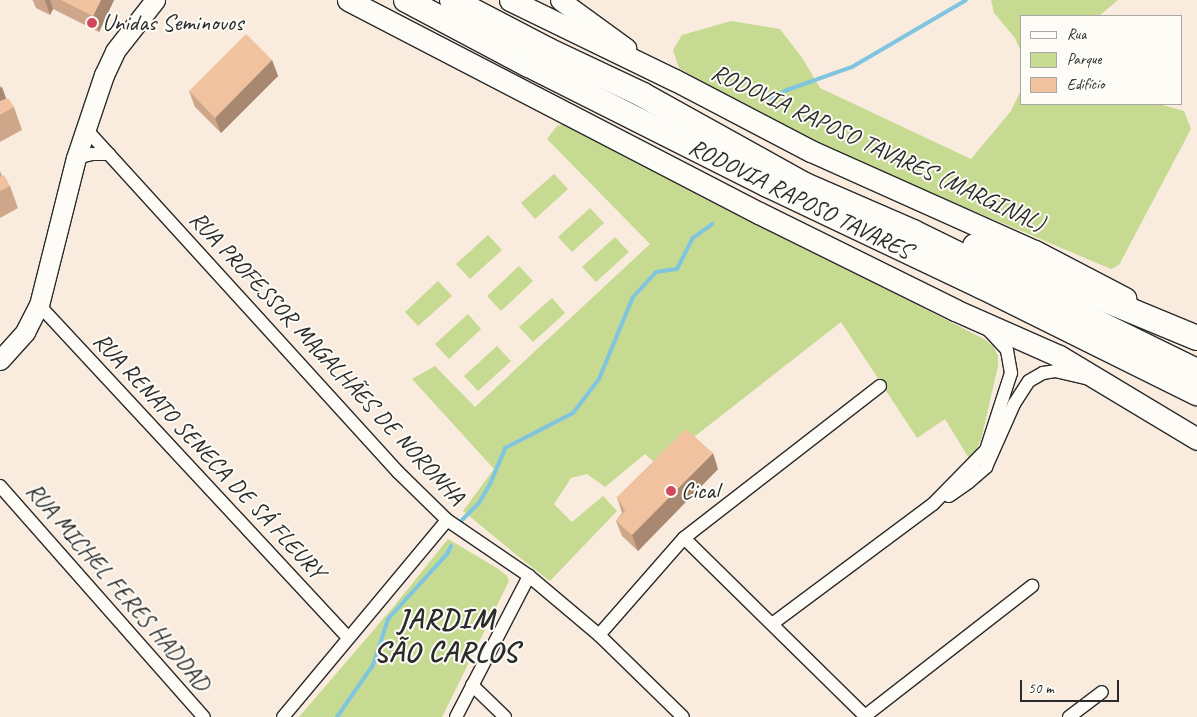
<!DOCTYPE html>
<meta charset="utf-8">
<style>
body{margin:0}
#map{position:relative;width:1197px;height:717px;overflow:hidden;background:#f9ebdd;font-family:Caveat,sans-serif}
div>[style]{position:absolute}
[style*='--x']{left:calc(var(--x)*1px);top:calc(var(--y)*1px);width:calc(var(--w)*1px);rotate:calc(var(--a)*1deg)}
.green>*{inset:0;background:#c6db91}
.stream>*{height:4px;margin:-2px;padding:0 2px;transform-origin:2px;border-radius:2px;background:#7fc5e0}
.roads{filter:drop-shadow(1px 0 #2b2b2b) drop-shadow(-1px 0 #2b2b2b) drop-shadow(0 1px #2b2b2b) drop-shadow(0 -1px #2b2b2b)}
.minor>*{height:12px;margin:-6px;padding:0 6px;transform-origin:6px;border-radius:6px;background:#fdfcf7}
.secondary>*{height:19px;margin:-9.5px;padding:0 9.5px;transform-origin:9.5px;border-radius:9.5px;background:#fdfcf7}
.trunk>*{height:21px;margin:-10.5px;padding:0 10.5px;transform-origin:10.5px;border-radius:10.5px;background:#fdfcf7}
.motorway>*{height:24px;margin:-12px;padding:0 12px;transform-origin:12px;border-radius:12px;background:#fdfcf7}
.wall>*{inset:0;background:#cea78a}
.shaded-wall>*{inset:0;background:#a88870}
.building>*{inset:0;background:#f0c2a0}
.dots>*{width:14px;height:14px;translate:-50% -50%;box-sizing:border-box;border:2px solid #fdfcf7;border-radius:50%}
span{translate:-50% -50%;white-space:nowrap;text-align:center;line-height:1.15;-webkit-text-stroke:4px #fdfcf7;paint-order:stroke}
.poi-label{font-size:24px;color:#2b2b2b}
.left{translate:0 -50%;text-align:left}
.street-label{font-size:24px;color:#2b2b2b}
.district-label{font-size:29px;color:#2b2b2b;font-weight:700;letter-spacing:1px}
.legend{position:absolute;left:1020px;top:15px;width:162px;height:90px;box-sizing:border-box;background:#fdfcf7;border:1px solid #a9a8a5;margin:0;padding:6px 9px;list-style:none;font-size:15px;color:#2b2b2b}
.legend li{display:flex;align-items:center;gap:10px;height:25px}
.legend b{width:25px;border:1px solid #a9a8a5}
.scale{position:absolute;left:1020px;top:680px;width:99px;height:22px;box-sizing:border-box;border:2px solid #2b2b2b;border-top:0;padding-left:6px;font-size:15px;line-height:18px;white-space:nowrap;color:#2b2b2b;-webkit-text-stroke:4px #fdfcf7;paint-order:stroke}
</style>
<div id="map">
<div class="green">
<i style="clip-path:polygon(991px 0,1118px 0,1099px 16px,1021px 16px,1021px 52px,1015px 38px,994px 13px)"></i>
<i style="clip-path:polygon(731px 21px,780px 29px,803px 59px,820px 88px,971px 159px,1011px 111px,1021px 90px,1021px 104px,1159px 104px,1184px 111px,1191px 129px,1119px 265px,1111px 269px,844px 156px,724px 96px,679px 68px,673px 50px,682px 35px)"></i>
<i style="clip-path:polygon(564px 124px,984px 339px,994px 347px,998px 356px,998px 366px,981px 440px,974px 455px,970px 460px,945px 419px,917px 438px,841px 322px,690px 440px,661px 468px,645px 454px,605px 487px,587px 474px,571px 478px,554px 504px,572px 522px,603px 496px,617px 511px,550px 581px,524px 561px,463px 511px,494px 469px,412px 379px,435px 366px,475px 407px,650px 244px,547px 139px,557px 126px)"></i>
<i style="clip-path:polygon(554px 174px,568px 189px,535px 219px,521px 203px)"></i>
<i style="clip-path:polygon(590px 208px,604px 223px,572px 252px,558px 237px)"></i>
<i style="clip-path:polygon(488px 235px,502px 250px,470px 279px,456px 264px)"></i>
<i style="clip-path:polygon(615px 237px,629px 252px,596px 282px,582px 267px)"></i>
<i style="clip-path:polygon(519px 266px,533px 281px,501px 311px,487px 296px)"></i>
<i style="clip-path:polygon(438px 281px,452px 296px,418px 326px,405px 312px)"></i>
<i style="clip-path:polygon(552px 298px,565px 313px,533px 342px,519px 327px)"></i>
<i style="clip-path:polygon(468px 314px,481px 329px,449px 359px,435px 344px)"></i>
<i style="clip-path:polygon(497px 346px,511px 361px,478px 391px,464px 376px)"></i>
<i style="clip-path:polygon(448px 539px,497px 568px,507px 576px,509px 581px,442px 717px,299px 717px,395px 605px)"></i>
</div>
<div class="stream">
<i style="--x:771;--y:98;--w:18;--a:-27"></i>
<i style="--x:787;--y:90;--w:69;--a:-19.5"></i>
<i style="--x:852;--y:67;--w:132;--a:-30.4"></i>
<i style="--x:462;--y:520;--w:24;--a:-45"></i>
<i style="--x:479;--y:503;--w:22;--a:-60"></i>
<i style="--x:490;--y:484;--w:39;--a:-67"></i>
<i style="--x:505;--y:448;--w:76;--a:-27.2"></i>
<i style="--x:573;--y:413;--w:43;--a:-52.6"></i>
<i style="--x:599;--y:379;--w:89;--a:-67.5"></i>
<i style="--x:633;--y:297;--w:34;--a:-47"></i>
<i style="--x:656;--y:272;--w:21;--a:-8"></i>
<i style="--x:677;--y:269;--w:35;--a:-63"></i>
<i style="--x:693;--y:238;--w:24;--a:-36"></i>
<i style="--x:337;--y:717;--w:63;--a:-55.3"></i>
<i style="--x:373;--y:665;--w:48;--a:-71.9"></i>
<i style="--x:388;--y:619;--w:88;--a:-47.8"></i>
<i style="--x:447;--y:554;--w:9;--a:-63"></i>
</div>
<div class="roads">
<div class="minor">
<i style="--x:85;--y:128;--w:465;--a:47.7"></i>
<i style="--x:398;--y:472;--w:69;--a:44.4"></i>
<i style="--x:447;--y:520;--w:99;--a:34.3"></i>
<i style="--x:529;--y:576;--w:92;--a:40.1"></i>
<i style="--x:599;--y:635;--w:117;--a:44.3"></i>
<i style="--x:76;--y:158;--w:16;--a:-14"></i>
<i style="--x:92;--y:154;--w:17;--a:0"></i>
<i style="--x:39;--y:305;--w:454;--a:47.1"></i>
<i style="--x:0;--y:486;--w:308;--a:48.6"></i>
<i style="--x:949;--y:496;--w:24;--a:-35"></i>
<i style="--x:969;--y:482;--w:23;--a:-41"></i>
<i style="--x:986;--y:467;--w:69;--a:-66"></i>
<i style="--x:1014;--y:404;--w:27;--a:-57"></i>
<i style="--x:1029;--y:381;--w:16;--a:-30"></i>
<i style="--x:1043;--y:373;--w:12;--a:-9"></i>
<i style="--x:1055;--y:371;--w:31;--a:13"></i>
<i style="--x:684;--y:538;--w:255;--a:44.5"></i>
<i style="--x:772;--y:624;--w:201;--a:-36.7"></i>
<i style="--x:933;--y:504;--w:76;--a:-45.5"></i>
<i style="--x:986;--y:450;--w:81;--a:-72"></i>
<i style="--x:1011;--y:373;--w:23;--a:-100"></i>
<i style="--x:1007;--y:350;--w:26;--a:-133"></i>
<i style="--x:599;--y:635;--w:129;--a:-48.8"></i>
<i style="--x:684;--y:538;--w:248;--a:-37.8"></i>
<i style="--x:472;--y:685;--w:46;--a:44.1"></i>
<i style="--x:865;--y:716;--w:212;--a:-37.9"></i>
<i style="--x:283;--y:717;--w:256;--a:-50.2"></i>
<i style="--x:456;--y:717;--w:159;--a:-62.6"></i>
<i style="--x:1069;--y:717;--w:41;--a:-37.1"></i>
</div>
<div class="secondary">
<i style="--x:560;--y:0;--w:82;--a:36"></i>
<i style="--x:0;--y:360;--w:38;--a:-48"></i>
<i style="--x:25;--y:332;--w:30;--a:-63"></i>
<i style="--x:39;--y:305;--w:152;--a:-75.9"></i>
<i style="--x:76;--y:158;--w:88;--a:-71.4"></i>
<i style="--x:104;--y:75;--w:26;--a:-65"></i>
<i style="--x:115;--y:51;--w:65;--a:-51.9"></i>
</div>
<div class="trunk">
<i style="--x:348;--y:0;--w:463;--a:27.4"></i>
<i style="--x:759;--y:213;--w:219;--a:26.3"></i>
<i style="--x:955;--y:310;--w:114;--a:23.9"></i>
<i style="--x:1059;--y:356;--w:161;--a:31"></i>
<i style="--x:510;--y:0;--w:183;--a:25.9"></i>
<i style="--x:675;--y:80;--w:153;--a:27.6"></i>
<i style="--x:811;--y:151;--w:245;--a:24.1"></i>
<i style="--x:1035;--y:251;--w:102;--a:27.6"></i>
</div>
<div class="motorway">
<i style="--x:406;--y:0;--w:139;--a:27.9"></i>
<i style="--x:529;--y:65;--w:267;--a:26.7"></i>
<i style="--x:768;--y:185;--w:236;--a:25.4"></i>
<i style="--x:981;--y:286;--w:241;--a:26.4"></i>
<i style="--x:452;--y:0;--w:108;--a:27.5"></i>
<i style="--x:548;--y:50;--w:105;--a:25.3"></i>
<i style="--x:643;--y:95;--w:185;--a:29.1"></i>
<i style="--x:805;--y:185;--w:118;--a:23.5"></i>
<i style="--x:913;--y:232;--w:316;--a:26.1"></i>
<i style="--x:975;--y:246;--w:240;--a:22.5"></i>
</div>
</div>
<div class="wall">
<i style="clip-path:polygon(32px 0,114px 0,99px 32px,53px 9px,50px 15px,36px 8px,33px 1px)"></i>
<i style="clip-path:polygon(272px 60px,278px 76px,221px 133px,195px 107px,189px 91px)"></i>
<i style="clip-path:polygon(0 85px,6px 99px,14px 107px,22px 130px,0 142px)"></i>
<i style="clip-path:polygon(0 171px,2px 176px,10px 186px,18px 208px,0 218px)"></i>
<i style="clip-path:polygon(718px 469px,638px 551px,622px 536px,616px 521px,622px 513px,617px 497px)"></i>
</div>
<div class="shaded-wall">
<i style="clip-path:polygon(45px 0,50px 0,53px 9px,50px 15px)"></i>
<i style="clip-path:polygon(101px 0,114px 0,99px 32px,93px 16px)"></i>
<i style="clip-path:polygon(272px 60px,278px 76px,221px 133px,215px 118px)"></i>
<i style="clip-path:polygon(2px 87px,10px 109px,0 115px,0 88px)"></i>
<i style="clip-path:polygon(713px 453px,718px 469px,638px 551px,632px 535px)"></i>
</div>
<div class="building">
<i style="clip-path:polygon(61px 0,101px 0,93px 16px)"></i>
<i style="clip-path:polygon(246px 34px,272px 60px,215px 118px,189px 91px)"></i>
<i style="clip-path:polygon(8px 98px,14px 107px,0 115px,0 101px)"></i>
<i style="clip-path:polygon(4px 175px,10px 186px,0 191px,0 177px)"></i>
<i style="clip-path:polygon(686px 429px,713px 453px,632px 535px,616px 521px,625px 511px,617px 497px)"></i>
</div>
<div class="dots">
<i style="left:92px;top:23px;background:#d1495b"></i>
<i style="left:671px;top:491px;background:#d1495b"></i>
</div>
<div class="poi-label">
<span class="left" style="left:102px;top:23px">Unidas Seminovos</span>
<span class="left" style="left:681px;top:491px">Cical</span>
</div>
<div class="street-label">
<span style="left:878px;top:148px;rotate:25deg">RODOVIA RAPOSO TAVARES (MARGINAL)</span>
<span style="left:800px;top:199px;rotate:26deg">RODOVIA RAPOSO TAVARES</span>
<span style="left:327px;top:358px;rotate:47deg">RUA PROFESSOR MAGALHÃES DE NORONHA</span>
<span style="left:209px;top:456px;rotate:47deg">RUA RENATO SENECA DE SÁ FLEURY</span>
<span style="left:118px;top:587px;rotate:49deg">RUA MICHEL FERES HADDAD</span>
</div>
<div class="district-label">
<span style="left:446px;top:635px">JARDIM<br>SÃO CARLOS</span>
</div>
<ul class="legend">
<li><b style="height:6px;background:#fdfcf7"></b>Rua</li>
<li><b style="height:14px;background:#c6db91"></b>Parque</li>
<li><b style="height:14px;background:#f0c2a0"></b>Edifício</li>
</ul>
<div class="scale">50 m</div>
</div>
